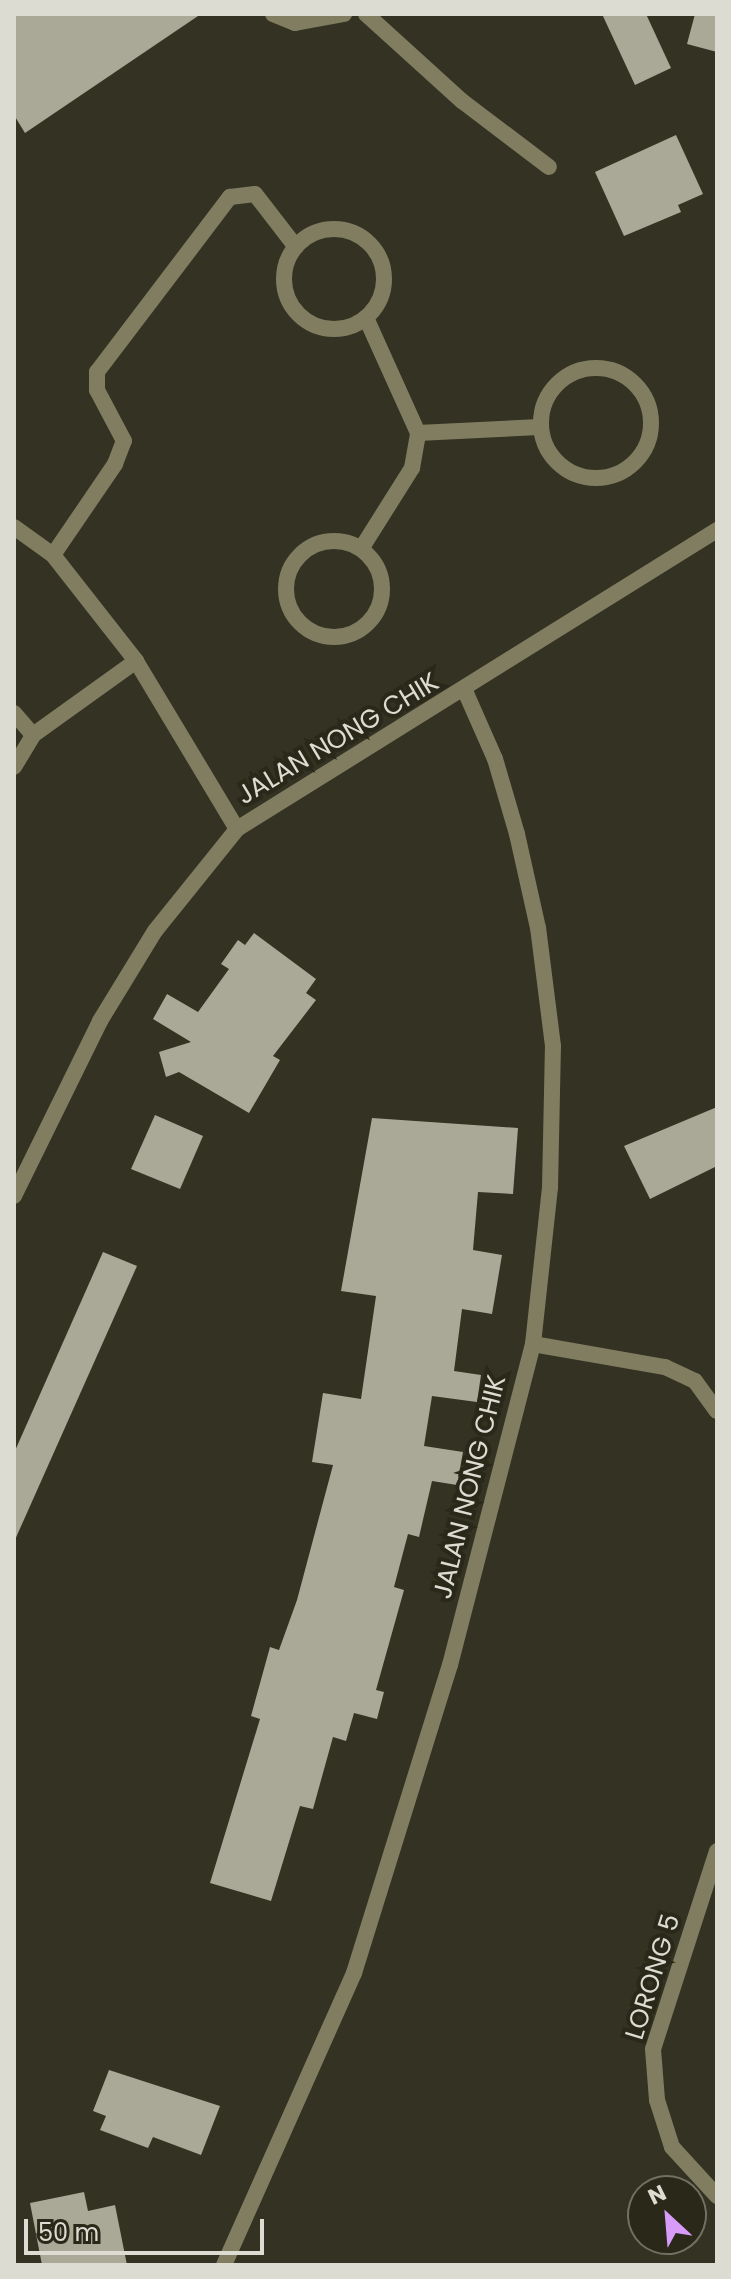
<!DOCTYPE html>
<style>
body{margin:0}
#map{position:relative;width:731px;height:2279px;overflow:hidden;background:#333223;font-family:Poppins,sans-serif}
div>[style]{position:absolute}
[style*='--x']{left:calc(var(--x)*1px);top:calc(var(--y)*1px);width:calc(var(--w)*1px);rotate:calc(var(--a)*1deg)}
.building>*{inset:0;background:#aaa997}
.street>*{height:16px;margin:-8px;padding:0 8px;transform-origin:8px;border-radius:8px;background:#807d60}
.street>.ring{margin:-8px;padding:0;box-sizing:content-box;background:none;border:16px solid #807d60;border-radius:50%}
span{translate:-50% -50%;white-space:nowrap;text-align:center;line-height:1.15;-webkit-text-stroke:8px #292819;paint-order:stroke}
.street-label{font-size:26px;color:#dcdcd2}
.frame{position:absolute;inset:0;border:16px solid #dcdcd2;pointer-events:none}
.north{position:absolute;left:627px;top:2175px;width:80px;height:80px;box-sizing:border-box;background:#292819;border:2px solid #717063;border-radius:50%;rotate:334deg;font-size:22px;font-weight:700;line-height:32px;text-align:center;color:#dcdcd2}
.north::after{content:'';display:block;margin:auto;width:28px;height:36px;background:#d89bf8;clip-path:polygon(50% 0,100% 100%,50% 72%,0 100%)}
.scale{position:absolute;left:24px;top:2219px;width:240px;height:36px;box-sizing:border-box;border:4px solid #dcdcd2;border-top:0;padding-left:10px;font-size:24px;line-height:28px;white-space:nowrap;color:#dcdcd2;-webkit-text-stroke:6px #292819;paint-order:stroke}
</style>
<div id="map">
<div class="building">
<i style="clip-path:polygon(14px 14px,201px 14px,25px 133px,14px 115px)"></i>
<i style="clip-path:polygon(602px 14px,646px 14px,671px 68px,635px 85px)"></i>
<i style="clip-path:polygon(695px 14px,717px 14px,717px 52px,687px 44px)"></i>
<i style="clip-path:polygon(676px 135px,703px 194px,678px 205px,681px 212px,624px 236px,595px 172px)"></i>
<i style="clip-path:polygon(254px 933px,316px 979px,306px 993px,316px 1000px,273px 1056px,280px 1060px,249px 1113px,179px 1072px,166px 1077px,159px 1052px,191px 1042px,153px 1019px,167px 994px,198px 1012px,229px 969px,221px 964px,238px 940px,245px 945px)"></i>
<i style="clip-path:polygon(717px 1107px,717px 1166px,650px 1199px,624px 1146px)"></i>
<i style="clip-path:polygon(155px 1115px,203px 1136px,180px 1189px,131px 1169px)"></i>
<i style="clip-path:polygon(372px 1118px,518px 1128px,513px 1194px,478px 1192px,473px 1250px,502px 1255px,492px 1314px,462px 1309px,454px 1371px,481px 1375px,477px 1402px,432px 1396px,424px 1446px,463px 1452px,457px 1485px,432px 1481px,419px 1537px,408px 1534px,394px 1587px,404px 1590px,376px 1690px,384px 1692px,377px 1719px,354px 1713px,346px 1741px,333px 1737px,313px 1809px,300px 1806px,271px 1901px,210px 1883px,260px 1719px,251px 1716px,270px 1647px,279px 1650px,297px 1600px,333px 1465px,312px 1462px,323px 1393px,361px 1399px,376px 1296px,341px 1291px)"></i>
<i style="clip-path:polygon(103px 1252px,137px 1266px,14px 1542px,14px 1453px)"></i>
<i style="clip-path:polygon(109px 2070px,220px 2106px,201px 2155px,153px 2137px,148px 2148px,100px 2130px,106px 2116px,93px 2111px)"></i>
<i style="clip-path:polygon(84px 2192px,88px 2211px,115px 2205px,127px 2265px,42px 2265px,30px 2203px)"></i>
</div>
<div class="street">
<i style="--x:273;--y:14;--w:24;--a:22"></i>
<i style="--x:295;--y:23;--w:50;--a:-10.4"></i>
<i style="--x:366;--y:14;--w:130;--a:42.2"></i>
<i style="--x:462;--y:101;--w:109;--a:37.2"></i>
<i class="ring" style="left:284px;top:229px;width:84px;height:84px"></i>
<i class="ring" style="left:541px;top:368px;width:94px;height:94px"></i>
<i style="--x:418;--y:433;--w:122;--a:-2.8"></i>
<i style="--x:14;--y:527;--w:48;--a:35.7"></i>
<i style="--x:53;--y:555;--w:135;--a:51.9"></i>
<i style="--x:136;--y:661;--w:196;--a:59"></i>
<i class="ring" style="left:286px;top:541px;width:80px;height:80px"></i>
<i style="--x:361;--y:549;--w:96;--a:-57.8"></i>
<i style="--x:412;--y:468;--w:36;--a:-80"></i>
<i style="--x:418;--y:433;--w:126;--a:-114.3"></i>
<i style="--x:53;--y:555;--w:110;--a:-55.7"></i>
<i style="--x:115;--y:464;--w:25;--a:-69"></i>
<i style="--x:124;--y:441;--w:58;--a:-117.9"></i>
<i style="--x:97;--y:390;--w:18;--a:-90"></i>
<i style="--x:97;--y:372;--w:220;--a:-52.8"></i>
<i style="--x:230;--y:197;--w:25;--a:-7"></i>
<i style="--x:255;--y:194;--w:67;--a:52.3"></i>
<i style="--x:14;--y:713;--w:29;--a:49"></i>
<i style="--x:14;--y:767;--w:37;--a:-59"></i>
<i style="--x:33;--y:735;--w:127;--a:-35.7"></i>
<i style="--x:14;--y:1196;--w:195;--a:-63.8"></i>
<i style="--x:100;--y:1021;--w:105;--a:-58.6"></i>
<i style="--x:155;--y:931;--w:131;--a:-51.2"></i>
<i style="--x:237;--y:829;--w:566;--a:-31.92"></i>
<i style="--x:533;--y:1344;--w:134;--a:9.9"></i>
<i style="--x:665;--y:1367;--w:33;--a:25"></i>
<i style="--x:695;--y:1381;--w:37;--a:54"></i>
<i style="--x:717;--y:1851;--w:208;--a:107.9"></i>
<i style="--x:653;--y:2049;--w:51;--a:85.5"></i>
<i style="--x:657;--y:2100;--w:49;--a:72.3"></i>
<i style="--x:672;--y:2147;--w:67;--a:47.4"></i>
<i style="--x:224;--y:2265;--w:320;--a:-66"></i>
<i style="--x:354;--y:1973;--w:323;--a:-72.7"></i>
<i style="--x:450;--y:1665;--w:332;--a:-75.5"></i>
<i style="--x:533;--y:1344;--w:157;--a:-83.8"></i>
<i style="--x:550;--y:1188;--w:142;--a:-88.8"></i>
<i style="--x:553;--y:1046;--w:119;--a:-97.2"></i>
<i style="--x:538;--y:928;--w:96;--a:-102.6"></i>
<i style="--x:517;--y:834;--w:78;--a:-106.3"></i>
<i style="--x:495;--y:759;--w:74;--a:-113.8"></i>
</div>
<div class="street-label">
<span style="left:338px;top:739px;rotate:-31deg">JALAN NONG CHIK</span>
<span style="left:470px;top:1487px;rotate:-76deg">JALAN NONG CHIK</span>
<span style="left:653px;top:1977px;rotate:-73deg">LORONG 5</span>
</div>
<div class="frame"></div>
<div class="north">N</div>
<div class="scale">50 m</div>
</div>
